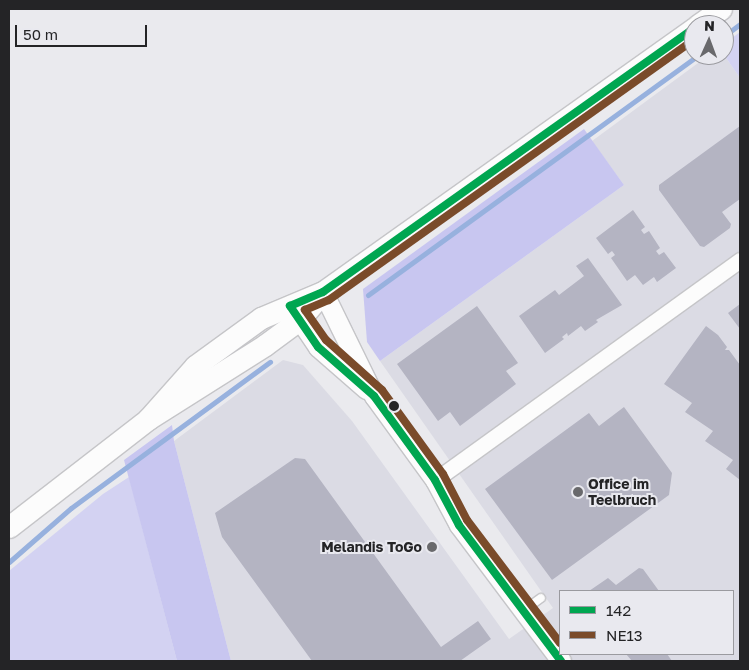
<!DOCTYPE html>
<style>
body{margin:0}
#map{position:relative;width:749px;height:670px;overflow:hidden;background:#eaeaee;font-family:"Golos Text",sans-serif}
div>[style]{position:absolute}
[style*='--x']{left:calc(var(--x)*1px);top:calc(var(--y)*1px);width:calc(var(--w)*1px);rotate:calc(var(--a)*1deg)}
.built>*{inset:0;background:#dbdbe4}
.green>*{inset:0;background:#d3d2f2}
.forest>*{inset:0;background:#c8c6f0}
.stream>*{height:5px;margin:-2.5px;padding:0 2.5px;transform-origin:2.5px;border-radius:2.5px;background:#97b1de}
.building>*{inset:0;background:#b4b4c2}
.roads{filter:drop-shadow(1px 0 #c5c5c8) drop-shadow(-1px 0 #c5c5c8) drop-shadow(0 1px #c5c5c8) drop-shadow(0 -1px #c5c5c8)}
.service>*{height:8px;margin:-4px;padding:0 4px;transform-origin:4px;border-radius:4px;background:#fcfcfc}
.minor>*{height:15px;margin:-7.5px;padding:0 7.5px;transform-origin:7.5px;border-radius:7.5px;background:#fcfcfc}
.tertiary>*{height:19px;margin:-9.5px;padding:0 9.5px;transform-origin:9.5px;border-radius:9.5px;background:#fcfcfc}
.secondary>*{height:21px;margin:-10.5px;padding:0 10.5px;transform-origin:10.5px;border-radius:10.5px;background:#fcfcfc}
.bus-1>*{height:8px;margin:-4px;padding:0 4px;transform-origin:4px;border-radius:4px;background:#00a651}
.bus-2>*{height:8px;margin:-4px;padding:0 4px;transform-origin:4px;border-radius:4px;background:#7a4b2a}
.dots>*{width:14px;height:14px;translate:-50% -50%;box-sizing:border-box;border:2px solid #e9e9ef;border-radius:50%}
span{translate:-50% -50%;white-space:nowrap;text-align:center;line-height:1.15;-webkit-text-stroke:4px #e9e9ef;paint-order:stroke}
.poi-label{font-size:14px;color:#242426;font-weight:700}
.left{translate:0 -50%;text-align:left}
.right{translate:-100% -50%;text-align:right}
.frame{position:absolute;inset:0;border:10px solid #242426;pointer-events:none}
.legend{position:absolute;left:559px;top:590px;width:175px;height:65px;box-sizing:border-box;background:#e9e9ef;border:1px solid #9a9a9f;margin:0;padding:6px 9px;list-style:none;font-size:15px;color:#242426}
.legend li{display:flex;align-items:center;gap:10px;height:25px}
.legend b{width:25px;border:1px solid #9a9a9f}
.north{position:absolute;left:684px;top:15px;width:50px;height:50px;box-sizing:border-box;background:#e9e9ef;border:1px solid #9a9a9f;border-radius:50%;rotate:2deg;font-size:14px;font-weight:700;line-height:20px;text-align:center;color:#242426}
.north::after{content:'';display:block;margin:auto;width:18px;height:22px;background:#69696c;clip-path:polygon(50% 0,100% 100%,50% 72%,0 100%)}
.scale{position:absolute;left:15px;top:25px;width:132px;height:22px;box-sizing:border-box;border:2px solid #242426;border-top:0;padding-left:6px;font-size:15px;line-height:18px;white-space:nowrap;color:#242426;-webkit-text-stroke:4px #e9e9ef;paint-order:stroke}
</style>
<div id="map">
<div class="built">
<i style="clip-path:polygon(evenodd,709px 55px,724px 55px,740px 78px,740px 661px,231px 661px,174px 441px,283px 360px,303px 365px,352px 421px,509px 639px,553px 608px,380px 361px,624px 185px,592px 141px,709px 55px,560px 591px,733px 591px,733px 654px,560px 654px,560px 591px)"></i>
</div>
<div class="green">
<i style="clip-path:polygon(740px 32px,740px 78px,724px 55px,724px 44px)"></i>
<i style="clip-path:polygon(129px 477px,177px 661px,9px 661px,9px 571px,103px 494px)"></i>
</div>
<div class="forest">
<i style="clip-path:polygon(584px 129px,624px 185px,380px 361px,367px 342px,363px 289px)"></i>
<i style="clip-path:polygon(172px 425px,174px 441px,231px 661px,177px 661px,124px 460px)"></i>
</div>
<div class="stream">
<i style="--x:724;--y:36;--w:20;--a:-37"></i>
<i style="--x:368;--y:295;--w:408;--a:-36"></i>
<i style="--x:9;--y:562;--w:82;--a:-41.1"></i>
<i style="--x:71;--y:508;--w:247;--a:-36.3"></i>
</div>
<div class="building">
<i style="clip-path:polygon(740px 126px,740px 199px,722px 212px,731px 224px,730px 228px,704px 247px,700px 246px,659px 190px,659px 185px)"></i>
<i style="clip-path:polygon(633px 210px,645px 227px,641px 230px,644px 234px,649px 231px,660px 248px,656px 251px,659px 255px,664px 252px,676px 268px,657px 282px,654px 277px,643px 285px,635px 275px,627px 281px,611px 258px,615px 255px,612px 251px,608px 254px,596px 238px)"></i>
<i style="clip-path:polygon(588px 258px,622px 305px,596px 320px,598px 322px,585px 331px,581px 326px,568px 336px,567px 333px,562px 337px,564px 339px,545px 353px,519px 316px,555px 290px,559px 295px,584px 276px,576px 266px)"></i>
<i style="clip-path:polygon(740px 304px,740px 329px,728px 313px)"></i>
<i style="clip-path:polygon(477px 306px,518px 363px,506px 371px,516px 384px,460px 426px,450px 412px,438px 421px,397px 364px)"></i>
<i style="clip-path:polygon(706px 326px,718px 335px,727px 347px,725px 350px,729px 350px,740px 365px,740px 480px,726px 469px,733px 460px,705px 441px,713px 431px,685px 412px,692px 403px,664px 384px)"></i>
<i style="clip-path:polygon(624px 407px,672px 473px,669px 495px,552px 580px,485px 489px,589px 413px,599px 426px)"></i>
<i style="clip-path:polygon(295px 458px,305px 459px,441px 647px,478px 621px,491px 639px,460px 661px,312px 661px,222px 537px,215px 513px)"></i>
<i style="clip-path:polygon(639px 568px,643px 569px,659px 591px,589px 591px,608px 578px,616px 585px)"></i>
<i style="clip-path:polygon(626px 654px,667px 654px,672px 661px,632px 661px)"></i>
</div>
<div class="roads">
<div class="service">
<i style="--x:523;--y:611;--w:22;--a:-36"></i>
</div>
<div class="minor">
<i style="--x:435;--y:480;--w:376;--a:-35.8"></i>
</div>
<div class="tertiary">
<i style="--x:323;--y:292;--w:116;--a:63.9"></i>
<i style="--x:374;--y:396;--w:104;--a:54"></i>
<i style="--x:435;--y:480;--w:51;--a:61.9"></i>
<i style="--x:459;--y:525;--w:170;--a:53.1"></i>
<i style="--x:291;--y:307;--w:48;--a:56"></i>
<i style="--x:318;--y:347;--w:64;--a:41.2"></i>
</div>
<div class="secondary">
<i style="--x:698;--y:25;--w:28;--a:-35"></i>
<i style="--x:148;--y:419;--w:71;--a:-48.4"></i>
<i style="--x:195;--y:366;--w:82;--a:-36"></i>
<i style="--x:261;--y:318;--w:67;--a:-22.8"></i>
<i style="--x:323;--y:292;--w:455;--a:-35.4"></i>
<i style="--x:9;--y:527;--w:176;--a:-37.8"></i>
<i style="--x:148;--y:419;--w:138;--a:-32.3"></i>
<i style="--x:265;--y:345;--w:42;--a:-36.3"></i>
<i style="--x:299;--y:320;--w:32;--a:-49"></i>
</div>
</div>
<div class="bus-1">
<i style="--x:561;--y:661;--w:170;--a:-126.9"></i>
<i style="--x:459;--y:525;--w:51;--a:-118.1"></i>
<i style="--x:435;--y:480;--w:104;--a:-126"></i>
<i style="--x:374;--y:396;--w:74;--a:-138.8"></i>
<i style="--x:318;--y:347;--w:50;--a:-124.3"></i>
<i style="--x:290;--y:306;--w:36;--a:-23"></i>
<i style="--x:323;--y:292;--w:455;--a:-35.4"></i>
</div>
<div class="bus-2">
<i style="--x:560;--y:643;--w:154;--a:-127.1"></i>
<i style="--x:467;--y:520;--w:52;--a:-117.6"></i>
<i style="--x:443;--y:474;--w:104;--a:-126"></i>
<i style="--x:382;--y:390;--w:75;--a:-138.2"></i>
<i style="--x:326;--y:340;--w:37;--a:-125"></i>
<i style="--x:305;--y:310;--w:26;--a:-23"></i>
<i style="--x:329;--y:300;--w:448;--a:-35.5"></i>
</div>
<div class="dots">
<i style="left:394px;top:406px;background:#242426"></i>
<i style="left:578px;top:492px;background:#69696c"></i>
<i style="left:432px;top:547px;background:#69696c"></i>
</div>
<div class="poi-label">
<span class="left" style="left:588px;top:492px">Office im<br>Teelbruch</span>
<span class="right" style="left:422px;top:547px">Melandis ToGo</span>
</div>
<div class="frame"></div>
<ul class="legend">
<li><b style="height:6px;background:#00a651"></b>142</li>
<li><b style="height:6px;background:#7a4b2a"></b>NE13</li>
</ul>
<div class="north">N</div>
<div class="scale">50 m</div>
</div>
